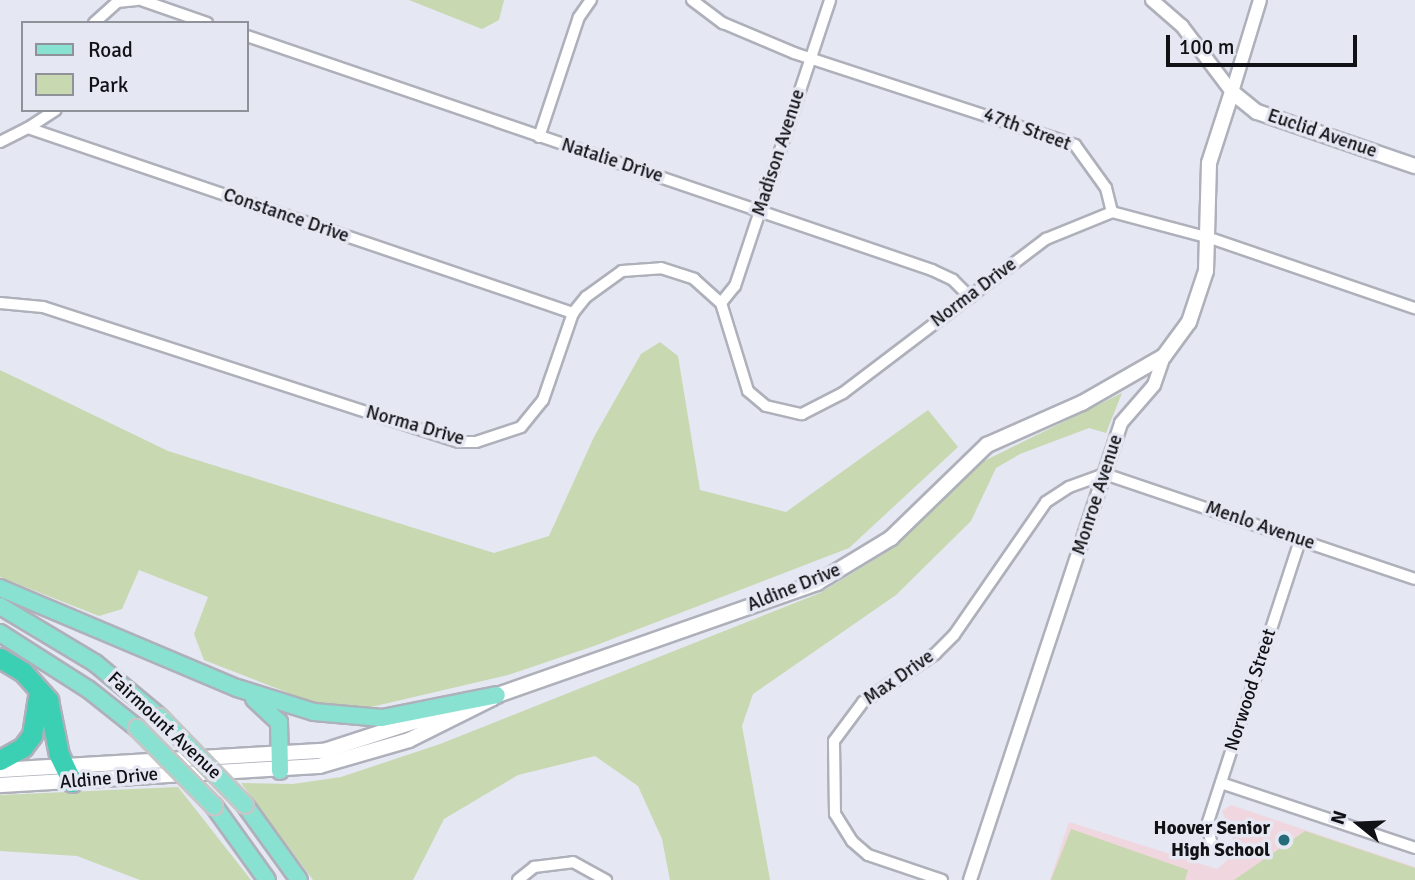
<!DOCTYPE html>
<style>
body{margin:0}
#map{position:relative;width:1415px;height:880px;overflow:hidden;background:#e5e7f2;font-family:Signika,sans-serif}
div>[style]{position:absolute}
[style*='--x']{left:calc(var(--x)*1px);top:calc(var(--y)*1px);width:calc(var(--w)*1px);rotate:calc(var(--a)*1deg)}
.education>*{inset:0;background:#f0d6de}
.green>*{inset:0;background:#c8d8b0}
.roads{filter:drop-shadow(2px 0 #aeb0ba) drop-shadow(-2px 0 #aeb0ba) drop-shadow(0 2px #aeb0ba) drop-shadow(0 -2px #aeb0ba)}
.minor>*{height:10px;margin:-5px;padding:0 5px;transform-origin:5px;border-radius:5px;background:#fff}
.tertiary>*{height:12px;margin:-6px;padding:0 6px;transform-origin:6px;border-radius:6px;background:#fff}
.secondary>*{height:14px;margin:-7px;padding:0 7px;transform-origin:7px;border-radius:7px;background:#fff}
.primary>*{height:16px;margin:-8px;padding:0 8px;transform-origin:8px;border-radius:8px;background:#89e2d1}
.motorway>*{height:19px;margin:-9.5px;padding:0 9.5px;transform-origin:9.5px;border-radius:9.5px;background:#3bcfb3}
.bridges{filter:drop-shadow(2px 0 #c6c6c7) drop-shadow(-2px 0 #c6c6c7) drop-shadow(0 2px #c6c6c7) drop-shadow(0 -2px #c6c6c7)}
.primary-bridge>*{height:16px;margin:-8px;padding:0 8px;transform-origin:8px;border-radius:8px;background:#89e2d1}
.dots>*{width:19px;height:19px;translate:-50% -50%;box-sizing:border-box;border:4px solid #e5e7f2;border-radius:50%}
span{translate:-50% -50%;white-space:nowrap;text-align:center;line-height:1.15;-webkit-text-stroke:7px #e5e7f2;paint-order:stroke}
.street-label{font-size:19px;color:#111215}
.poi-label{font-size:19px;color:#111215;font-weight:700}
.right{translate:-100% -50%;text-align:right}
.legend{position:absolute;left:21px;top:21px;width:228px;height:91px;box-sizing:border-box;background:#e5e7f2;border:2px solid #90929a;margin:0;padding:9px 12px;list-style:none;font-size:21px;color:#111215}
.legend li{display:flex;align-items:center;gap:14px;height:35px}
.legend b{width:35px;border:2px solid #90929a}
.north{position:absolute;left:1324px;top:789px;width:70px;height:70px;-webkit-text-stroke:5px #e5e7f2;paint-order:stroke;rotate:288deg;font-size:19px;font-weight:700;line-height:28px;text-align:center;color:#111215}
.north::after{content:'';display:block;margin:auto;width:24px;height:32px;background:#111215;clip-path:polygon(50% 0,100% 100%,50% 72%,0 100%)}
.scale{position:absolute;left:1166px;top:35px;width:191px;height:32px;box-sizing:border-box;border:4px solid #111215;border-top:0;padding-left:9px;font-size:21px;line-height:24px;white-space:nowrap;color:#111215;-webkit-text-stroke:5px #e5e7f2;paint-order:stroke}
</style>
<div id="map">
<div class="education">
<i style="clip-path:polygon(1231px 805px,1415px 867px,1415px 880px,1050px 880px,1069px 822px,1217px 869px,1233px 855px,1235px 845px,1222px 811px)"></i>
</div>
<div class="green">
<i style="clip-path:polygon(409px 0,504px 0,499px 20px,482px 29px)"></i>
<i style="clip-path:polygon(660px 342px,678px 356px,700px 490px,786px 512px,928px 410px,958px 447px,849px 548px,594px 646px,508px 675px,371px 707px,314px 703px,204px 660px,194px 634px,208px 597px,139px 570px,122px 609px,99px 616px,0 577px,0 370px,168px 451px,494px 553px,549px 536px,594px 437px,641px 354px)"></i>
<i style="clip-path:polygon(1122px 393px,1106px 433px,1089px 428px,1020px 454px,996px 468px,971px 521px,896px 595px,753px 694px,742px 726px,770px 880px,670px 880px,662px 839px,638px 786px,595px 756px,518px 775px,444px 819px,413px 880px,313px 880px,241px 783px,293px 784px,341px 777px,440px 744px,820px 593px,885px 553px,978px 464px)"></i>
<i style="clip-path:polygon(178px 787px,251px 880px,140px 880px,77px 856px,0 851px,0 795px)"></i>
<i style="clip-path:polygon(1071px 829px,1188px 870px,1185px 880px,1051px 880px)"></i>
<i style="clip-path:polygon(1305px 831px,1415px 868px,1415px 880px,1234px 880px)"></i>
</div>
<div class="roads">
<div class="minor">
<i style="--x:141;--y:0;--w:70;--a:19.2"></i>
<i style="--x:692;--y:0;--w:39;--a:37"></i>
<i style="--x:723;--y:23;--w:77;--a:22.9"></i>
<i style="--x:794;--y:53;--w:296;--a:18.1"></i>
<i style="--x:1075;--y:145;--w:53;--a:54.2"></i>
<i style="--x:1106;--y:188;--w:25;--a:76"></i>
<i style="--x:94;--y:23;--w:31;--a:-42"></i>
<i style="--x:117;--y:2;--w:20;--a:-6"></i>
<i style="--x:247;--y:36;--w:724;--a:18.86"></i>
<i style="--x:932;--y:270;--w:23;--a:25"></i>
<i style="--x:953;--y:280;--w:24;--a:45"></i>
<i style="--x:28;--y:128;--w:33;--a:-33"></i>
<i style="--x:539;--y:137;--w:126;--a:-71.6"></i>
<i style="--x:579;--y:17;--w:21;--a:-55"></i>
<i style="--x:0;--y:142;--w:31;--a:-27"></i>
<i style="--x:28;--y:128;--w:576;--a:18.75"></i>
<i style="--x:1112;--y:212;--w:101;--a:14.9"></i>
<i style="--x:1210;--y:238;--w:217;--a:18.9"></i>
<i style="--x:0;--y:303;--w:43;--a:5.3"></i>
<i style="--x:43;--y:307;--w:437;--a:18"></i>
<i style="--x:459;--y:442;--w:17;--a:0"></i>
<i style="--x:476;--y:442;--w:47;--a:-18.4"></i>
<i style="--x:521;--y:427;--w:35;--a:-51"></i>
<i style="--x:543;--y:400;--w:92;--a:-71"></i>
<i style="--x:573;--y:313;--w:21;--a:-51"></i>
<i style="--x:586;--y:297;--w:44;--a:-35.8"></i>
<i style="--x:622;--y:271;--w:39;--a:-4"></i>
<i style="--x:661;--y:268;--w:35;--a:18"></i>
<i style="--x:694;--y:279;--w:36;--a:42"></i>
<i style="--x:721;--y:303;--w:92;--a:72.9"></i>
<i style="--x:748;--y:391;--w:23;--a:40"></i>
<i style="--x:766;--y:406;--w:37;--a:13"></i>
<i style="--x:802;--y:414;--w:46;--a:-27.1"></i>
<i style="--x:843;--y:393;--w:255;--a:-37.2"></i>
<i style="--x:1046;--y:239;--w:71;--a:-22.2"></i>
<i style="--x:721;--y:303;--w:22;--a:-51"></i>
<i style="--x:735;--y:286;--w:301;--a:-71.6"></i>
<i style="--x:1221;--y:783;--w:205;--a:18.5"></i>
<i style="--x:1211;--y:841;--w:16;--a:-104"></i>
<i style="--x:1207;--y:825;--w:300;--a:-71.9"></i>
<i style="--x:518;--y:880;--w:21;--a:-39"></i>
<i style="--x:534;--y:867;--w:39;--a:-7"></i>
<i style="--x:573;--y:862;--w:38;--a:29"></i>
<i style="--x:942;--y:880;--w:78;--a:-161.3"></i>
<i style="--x:868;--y:855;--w:21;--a:-139"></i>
<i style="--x:852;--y:841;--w:32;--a:-122"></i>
<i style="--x:835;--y:814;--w:73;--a:-90.8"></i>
<i style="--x:834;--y:741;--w:49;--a:-53.4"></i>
<i style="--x:863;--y:702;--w:87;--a:-33.7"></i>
<i style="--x:935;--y:654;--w:27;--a:-45"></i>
<i style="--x:954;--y:635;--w:162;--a:-55.3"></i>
<i style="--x:1046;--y:502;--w:27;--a:-33"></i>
<i style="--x:1069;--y:487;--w:38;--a:-20"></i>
<i style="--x:1105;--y:474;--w:327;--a:18.7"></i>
</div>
<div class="tertiary">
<i style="--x:1152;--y:0;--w:40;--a:41"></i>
<i style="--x:1182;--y:26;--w:83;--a:52.9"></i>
<i style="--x:1232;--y:92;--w:96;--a:-73.1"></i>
<i style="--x:970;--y:880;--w:481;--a:-71.7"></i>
<i style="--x:1121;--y:423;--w:50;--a:-49"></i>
<i style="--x:1154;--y:385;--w:31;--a:-71"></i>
</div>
<div class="secondary">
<i style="--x:486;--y:699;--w:351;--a:-19.3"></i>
<i style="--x:817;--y:583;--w:87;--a:-31.3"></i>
<i style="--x:891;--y:538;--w:134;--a:-44.1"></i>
<i style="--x:987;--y:445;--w:104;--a:-23.9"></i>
<i style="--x:1082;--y:403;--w:95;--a:-29.8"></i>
<i style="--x:1164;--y:356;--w:42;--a:-53.7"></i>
<i style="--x:1189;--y:322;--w:54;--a:-71.6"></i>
<i style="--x:1206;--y:271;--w:108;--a:-88.4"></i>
<i style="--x:1209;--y:163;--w:75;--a:-72.1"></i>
<i style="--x:1232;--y:92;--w:32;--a:39"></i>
<i style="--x:1257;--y:112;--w:167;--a:18.9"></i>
<i style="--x:0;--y:770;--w:325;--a:-3.4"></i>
<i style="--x:324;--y:751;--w:133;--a:-18"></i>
<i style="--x:0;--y:785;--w:320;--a:-3.4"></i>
<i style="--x:319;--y:766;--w:94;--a:-16.1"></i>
<i style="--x:409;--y:740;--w:94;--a:-26.6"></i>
</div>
<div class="primary">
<i style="--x:0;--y:588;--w:257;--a:22.9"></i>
<i style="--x:237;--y:688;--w:81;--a:17.3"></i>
<i style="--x:314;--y:712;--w:68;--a:5"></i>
<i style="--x:382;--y:718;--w:117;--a:-11.3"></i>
<i style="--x:0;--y:606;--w:111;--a:31"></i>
<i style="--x:95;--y:663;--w:85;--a:39.7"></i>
<i style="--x:0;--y:633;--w:104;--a:32.5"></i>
<i style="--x:88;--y:689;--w:63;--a:38.5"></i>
<i style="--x:254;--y:699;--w:34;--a:43"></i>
<i style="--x:279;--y:722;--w:49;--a:88.8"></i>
<i style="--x:245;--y:805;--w:92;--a:54.2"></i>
<i style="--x:214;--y:806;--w:91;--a:54.4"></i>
</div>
<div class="motorway">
<i style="--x:0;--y:658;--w:27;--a:31"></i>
<i style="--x:23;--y:672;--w:38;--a:48"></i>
<i style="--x:48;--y:700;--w:56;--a:78.7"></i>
<i style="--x:59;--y:755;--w:30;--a:64"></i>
<i style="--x:0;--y:760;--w:26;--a:-29"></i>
<i style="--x:23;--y:747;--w:15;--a:-53"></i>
<i style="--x:32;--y:735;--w:45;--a:-81"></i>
</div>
</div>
<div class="bridges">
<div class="primary-bridge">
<i style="--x:160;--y:717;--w:122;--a:46"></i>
<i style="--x:137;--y:728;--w:110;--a:45.4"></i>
</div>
</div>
<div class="dots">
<i style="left:1284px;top:840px;background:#246c79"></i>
</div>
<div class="street-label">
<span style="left:1027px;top:130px;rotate:20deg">47th Street</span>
<span style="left:1322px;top:134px;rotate:19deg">Euclid Avenue</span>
<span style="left:779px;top:153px;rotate:-72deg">Madison Avenue</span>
<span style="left:612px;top:161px;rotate:18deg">Natalie Drive</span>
<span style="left:286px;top:216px;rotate:19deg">Constance Drive</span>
<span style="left:974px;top:293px;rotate:-37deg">Norma Drive</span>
<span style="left:415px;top:426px;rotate:16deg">Norma Drive</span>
<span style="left:1098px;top:495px;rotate:-72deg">Monroe Avenue</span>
<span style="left:1260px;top:526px;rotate:19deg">Menlo Avenue</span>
<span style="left:794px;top:588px;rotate:-22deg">Aldine Drive</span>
<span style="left:899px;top:678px;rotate:-35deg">Max Drive</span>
<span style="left:1251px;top:690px;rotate:-72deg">Norwood Street</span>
<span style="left:164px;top:726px;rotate:43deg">Fairmount Avenue</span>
<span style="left:109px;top:779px;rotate:-5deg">Aldine Drive</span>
</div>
<div class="poi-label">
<span class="right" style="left:1270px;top:840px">Hoover Senior<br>High School</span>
</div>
<ul class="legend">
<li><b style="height:9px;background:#89e2d1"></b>Road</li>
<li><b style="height:19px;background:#c8d8b0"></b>Park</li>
</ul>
<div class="north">N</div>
<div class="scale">100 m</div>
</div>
